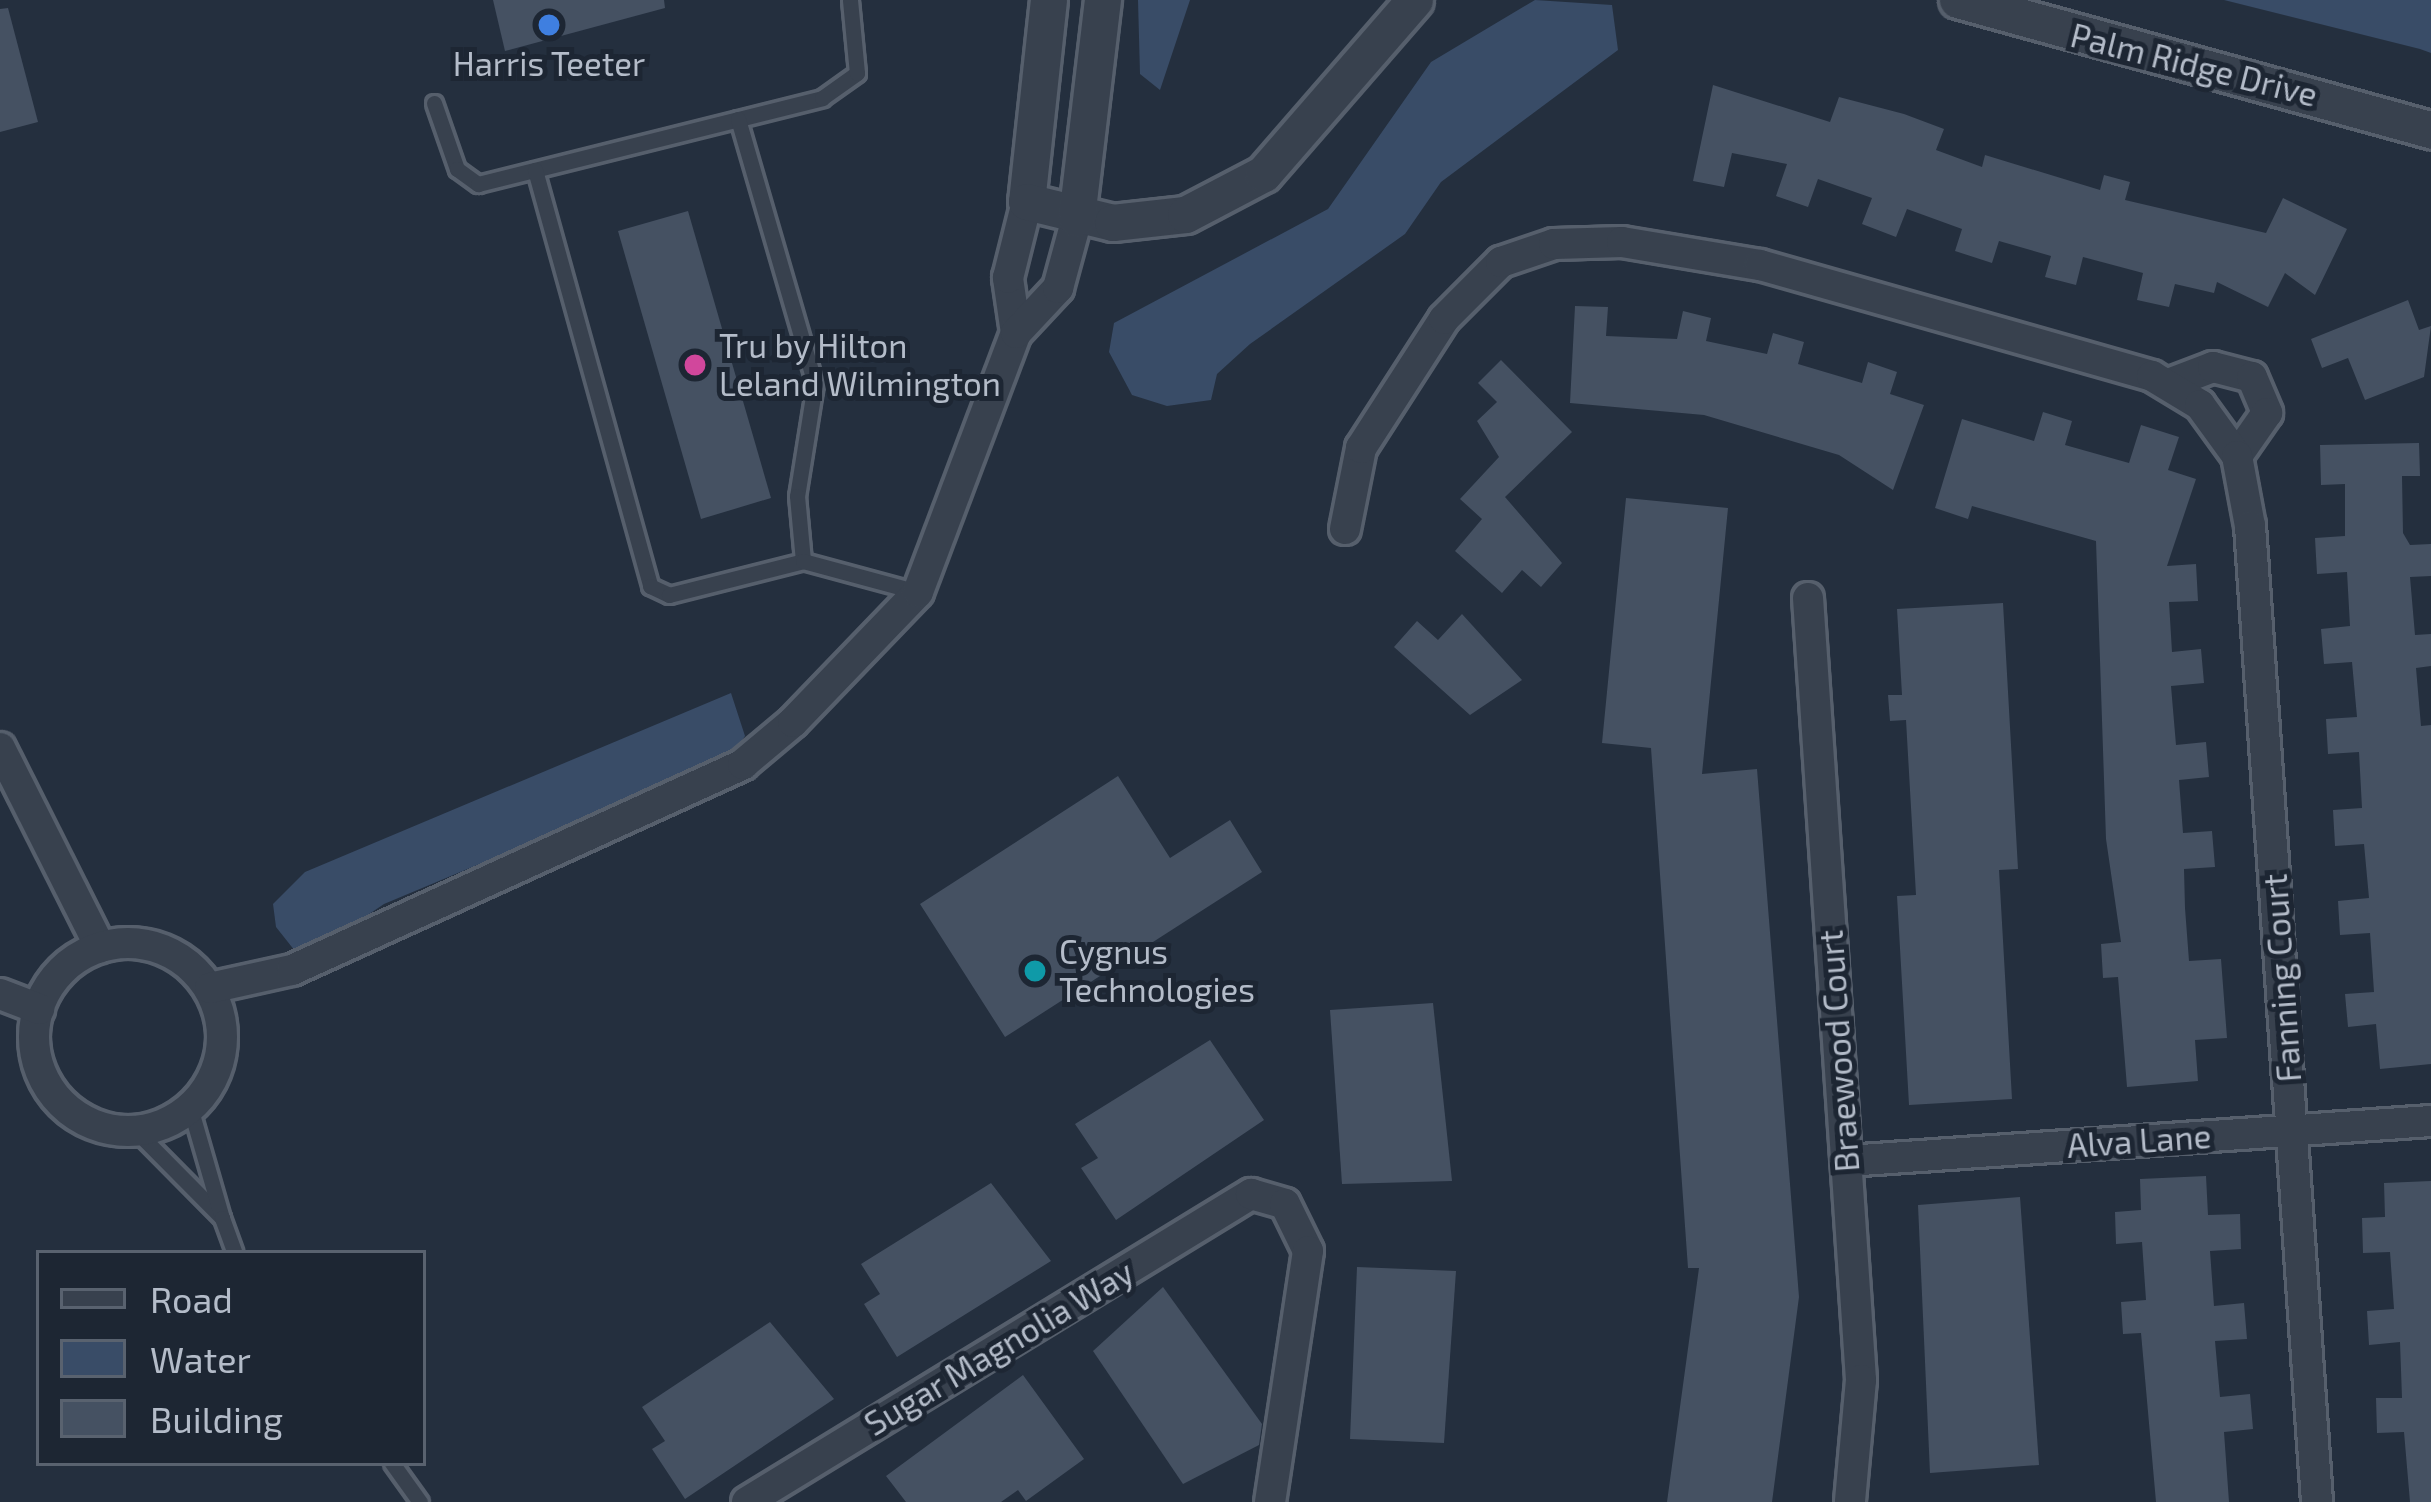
<!DOCTYPE html>
<style>
body{margin:0}
#map{position:relative;width:2431px;height:1502px;overflow:hidden;background:#242f3e;font-family:"Exo 2",sans-serif}
div>[style]{position:absolute}
[style*='--x']{left:calc(var(--x)*1px);top:calc(var(--y)*1px);width:calc(var(--w)*1px);rotate:calc(var(--a)*1deg)}
.water>*{inset:0;background:#394c67}
.building>*{inset:0;background:#455162}
.roads{filter:drop-shadow(3px 0 #565f6c) drop-shadow(-3px 0 #565f6c) drop-shadow(0 3px #565f6c) drop-shadow(0 -3px #565f6c)}
.service>*{height:15px;margin:-7.5px;padding:0 7.5px;transform-origin:7.5px;border-radius:7.5px;background:#38414e}
.minor>*{height:30px;margin:-15px;padding:0 15px;transform-origin:15px;border-radius:15px;background:#38414e}
.minor>.ring{margin:-15px;padding:0;box-sizing:content-box;background:none;border:30px solid #38414e;border-radius:50%}
.tertiary>*{height:36px;margin:-18px;padding:0 18px;transform-origin:18px;border-radius:18px;background:#38414e}
.dots>*{width:33px;height:33px;translate:-50% -50%;box-sizing:border-box;border:6px solid #1d2633;border-radius:50%}
span{translate:-50% -50%;white-space:nowrap;text-align:center;line-height:1.15;-webkit-text-stroke:10px #1d2633;paint-order:stroke}
.poi-label{font-size:33px;color:#b4bcc9}
.left{translate:0 -50%;text-align:left}
.street-label{font-size:33px;color:#b4bcc9}
.legend{position:absolute;left:36px;top:1250px;width:390px;height:216px;box-sizing:border-box;background:#1d2633;border:3px solid #59626f;margin:0;padding:15px 21px;list-style:none;font-size:36px;color:#b4bcc9}
.legend li{display:flex;align-items:center;gap:24px;height:60px}
.legend b{width:60px;border:3px solid #59626f}
</style>
<div id="map">
<div class="water">
<i style="clip-path:polygon(1138px 0,1190px 0,1160px 90px,1140px 74px)"></i>
<i style="clip-path:polygon(1535px 0,1612px 5px,1618px 50px,1441px 182px,1405px 234px,1250px 344px,1217px 374px,1211px 400px,1167px 406px,1132px 395px,1109px 352px,1114px 323px,1328px 209px,1431px 62px)"></i>
<i style="clip-path:polygon(2224px 0,2431px 0,2431px 53px,2420px 49px)"></i>
<i style="clip-path:polygon(731px 693px,745px 736px,730px 759px,384px 904px,316px 950px,295px 951px,276px 927px,273px 904px,305px 872px)"></i>
</div>
<div class="building">
<i style="clip-path:polygon(493px 0,664px 0,665px 8px,505px 51px)"></i>
<i style="clip-path:polygon(8px 8px,38px 122px,0 132px,0 9px)"></i>
<i style="clip-path:polygon(1713px 85px,1830px 122px,1839px 97px,1904px 114px,1944px 129px,1936px 150px,1982px 167px,1985px 155px,2100px 190px,2104px 175px,2130px 182px,2125px 200px,2266px 233px,2283px 198px,2347px 229px,2315px 295px,2285px 273px,2268px 307px,2217px 282px,2214px 293px,2175px 284px,2169px 307px,2137px 300px,2143px 273px,2083px 257px,2076px 285px,2045px 277px,2051px 256px,1999px 241px,1992px 263px,1955px 251px,1962px 229px,1907px 209px,1896px 237px,1862px 224px,1872px 198px,1818px 179px,1808px 207px,1776px 196px,1787px 164px,1732px 153px,1724px 187px,1693px 181px)"></i>
<i style="clip-path:polygon(688px 211px,771px 498px,701px 519px,618px 231px)"></i>
<i style="clip-path:polygon(2408px 300px,2419px 330px,2431px 326px,2424px 377px,2365px 400px,2348px 358px,2322px 368px,2311px 339px)"></i>
<i style="clip-path:polygon(1575px 306px,1608px 307px,1606px 336px,1677px 339px,1683px 311px,1711px 318px,1706px 341px,1767px 354px,1773px 333px,1804px 342px,1798px 364px,1862px 383px,1868px 362px,1897px 372px,1890px 394px,1924px 405px,1893px 490px,1839px 455px,1704px 415px,1570px 403px)"></i>
<i style="clip-path:polygon(1501px 360px,1572px 432px,1505px 497px,1562px 563px,1541px 587px,1522px 570px,1502px 593px,1455px 551px,1482px 519px,1460px 499px,1499px 457px,1477px 421px,1497px 402px,1478px 383px)"></i>
<i style="clip-path:polygon(2043px 412px,2072px 421px,2065px 445px,2129px 463px,2141px 425px,2179px 437px,2168px 470px,2196px 479px,2167px 566px,2196px 564px,2198px 601px,2169px 602px,2172px 652px,2201px 649px,2204px 683px,2171px 686px,2176px 745px,2206px 742px,2209px 777px,2179px 780px,2183px 833px,2212px 831px,2215px 867px,2184px 869px,2185px 908px,2189px 961px,2221px 959px,2227px 1038px,2195px 1040px,2198px 1081px,2127px 1087px,2118px 977px,2103px 978px,2101px 944px,2121px 942px,2106px 839px,2096px 541px,1972px 506px,1968px 519px,1935px 508px,1962px 419px,2034px 441px)"></i>
<i style="clip-path:polygon(2419px 443px,2420px 476px,2402px 476px,2403px 533px,2410px 545px,2431px 544px,2431px 576px,2410px 577px,2415px 635px,2431px 634px,2431px 666px,2416px 668px,2421px 726px,2431px 725px,2431px 1064px,2380px 1069px,2376px 1024px,2348px 1027px,2345px 994px,2374px 992px,2370px 933px,2340px 935px,2338px 901px,2369px 898px,2364px 844px,2335px 846px,2333px 810px,2362px 808px,2359px 752px,2328px 754px,2326px 719px,2357px 717px,2352px 662px,2324px 664px,2321px 629px,2350px 626px,2347px 572px,2317px 574px,2315px 538px,2345px 536px,2345px 484px,2321px 485px,2320px 445px)"></i>
<i style="clip-path:polygon(1626px 498px,1728px 508px,1702px 774px,1757px 769px,1799px 1297px,1772px 1502px,1667px 1502px,1699px 1268px,1688px 1268px,1651px 748px,1602px 743px)"></i>
<i style="clip-path:polygon(2003px 603px,2018px 869px,1999px 870px,2012px 1099px,1909px 1105px,1897px 896px,1916px 895px,1906px 720px,1890px 721px,1888px 695px,1902px 695px,1897px 609px)"></i>
<i style="clip-path:polygon(1462px 614px,1522px 680px,1470px 715px,1394px 647px,1417px 621px,1438px 640px)"></i>
<i style="clip-path:polygon(1118px 776px,1170px 858px,1230px 820px,1262px 872px,1005px 1037px,920px 904px)"></i>
<i style="clip-path:polygon(1433px 1003px,1452px 1181px,1342px 1184px,1330px 1010px)"></i>
<i style="clip-path:polygon(1210px 1040px,1264px 1120px,1116px 1220px,1081px 1168px,1098px 1158px,1075px 1124px)"></i>
<i style="clip-path:polygon(2206px 1176px,2208px 1215px,2240px 1214px,2241px 1249px,2210px 1251px,2214px 1306px,2244px 1303px,2247px 1339px,2215px 1341px,2220px 1397px,2250px 1394px,2253px 1429px,2224px 1432px,2229px 1502px,2156px 1502px,2141px 1333px,2123px 1334px,2121px 1302px,2146px 1300px,2142px 1242px,2116px 1244px,2115px 1212px,2141px 1210px,2140px 1179px)"></i>
<i style="clip-path:polygon(2431px 1181px,2431px 1502px,2410px 1502px,2404px 1432px,2377px 1433px,2376px 1398px,2402px 1398px,2400px 1342px,2369px 1345px,2367px 1311px,2394px 1309px,2390px 1252px,2363px 1253px,2362px 1218px,2385px 1217px,2384px 1183px)"></i>
<i style="clip-path:polygon(991px 1183px,1051px 1261px,897px 1357px,864px 1304px,880px 1294px,861px 1264px)"></i>
<i style="clip-path:polygon(2020px 1197px,2039px 1465px,1930px 1473px,1918px 1205px)"></i>
<i style="clip-path:polygon(1357px 1267px,1456px 1271px,1444px 1443px,1350px 1439px)"></i>
<i style="clip-path:polygon(1163px 1287px,1262px 1424px,1259px 1445px,1183px 1484px,1093px 1351px)"></i>
<i style="clip-path:polygon(770px 1322px,834px 1399px,685px 1499px,652px 1449px,665px 1441px,642px 1407px)"></i>
<i style="clip-path:polygon(1023px 1375px,1084px 1459px,1026px 1501px,1018px 1490px,1001px 1502px,906px 1502px,886px 1476px)"></i>
</div>
<div class="roads">
<div class="service">
<i style="--x:434;--y:103;--w:70;--a:70.8"></i>
<i style="--x:457;--y:169;--w:26;--a:36"></i>
<i style="--x:478;--y:184;--w:355;--a:-14"></i>
<i style="--x:822;--y:98;--w:43;--a:-35.5"></i>
<i style="--x:857;--y:73;--w:73;--a:-95.5"></i>
<i style="--x:738;--y:119;--w:276;--a:73.8"></i>
<i style="--x:815;--y:384;--w:113;--a:99.1"></i>
<i style="--x:797;--y:496;--w:65;--a:84.7"></i>
<i style="--x:535;--y:170;--w:432;--a:74.5"></i>
<i style="--x:650;--y:586;--w:21;--a:25"></i>
<i style="--x:669;--y:595;--w:138;--a:-14.2"></i>
<i style="--x:803;--y:561;--w:119;--a:15.1"></i>
<i style="--x:137;--y:1132;--w:121;--a:45.3"></i>
<i style="--x:222;--y:1218;--w:116;--a:-106.1"></i>
<i style="--x:222;--y:1218;--w:37;--a:70"></i>
<i style="--x:392;--y:1463;--w:48;--a:54.3"></i>
</div>
<div class="minor">
<i style="--x:1016;--y:333;--w:56;--a:-98.3"></i>
<i style="--x:1008;--y:278;--w:78;--a:-76"></i>
<i style="--x:2171;--y:383;--w:45;--a:-20.9"></i>
<i style="--x:2213;--y:367;--w:40;--a:14.4"></i>
<i style="--x:2252;--y:377;--w:39;--a:67"></i>
<i style="--x:2267;--y:413;--w:52;--a:124.9"></i>
<i style="--x:1345;--y:529;--w:83;--a:-78.8"></i>
<i style="--x:1361;--y:448;--w:153;--a:-57.2"></i>
<i style="--x:1444;--y:319;--w:81;--a:-45"></i>
<i style="--x:1501;--y:262;--w:56;--a:-18.8"></i>
<i style="--x:1554;--y:244;--w:68;--a:-1.7"></i>
<i style="--x:1622;--y:242;--w:140;--a:9.5"></i>
<i style="--x:1760;--y:265;--w:407;--a:15.8"></i>
<i style="--x:2152;--y:376;--w:56;--a:31.1"></i>
<i style="--x:2200;--y:405;--w:63;--a:54"></i>
<i style="--x:2237;--y:456;--w:71;--a:79.5"></i>
<i style="--x:2250;--y:526;--w:978;--a:86.07"></i>
<i style="--x:1808;--y:598;--w:784;--a:86.12"></i>
<i style="--x:1861;--y:1380;--w:122;--a:95.2"></i>
<i style="--x:0;--y:748;--w:223;--a:63.3"></i>
<i class="ring" style="left:34px;top:943px;width:158px;height:158px"></i>
<i style="--x:210;--y:988;--w:84;--a:-12.4"></i>
<i style="--x:292;--y:970;--w:496;--a:-24.5"></i>
<i style="--x:743;--y:764;--w:65;--a:-40"></i>
<i style="--x:793;--y:722;--w:180;--a:-46.1"></i>
<i style="--x:918;--y:592;--w:277;--a:-69.3"></i>
<i style="--x:1016;--y:333;--w:62;--a:-47"></i>
<i style="--x:1058;--y:288;--w:73;--a:-74.8"></i>
<i style="--x:0;--y:994;--w:42;--a:21"></i>
<i style="--x:1847;--y:1161;--w:585;--a:-3.92"></i>
<i style="--x:747;--y:1502;--w:591;--a:-31.43"></i>
<i style="--x:1251;--y:1194;--w:35;--a:16"></i>
<i style="--x:1285;--y:1204;--w:52;--a:63.9"></i>
<i style="--x:1308;--y:1251;--w:254;--a:98.6"></i>
</div>
<div class="tertiary">
<i style="--x:1049;--y:0;--w:203;--a:96.2"></i>
<i style="--x:1027;--y:202;--w:89;--a:13.7"></i>
<i style="--x:1113;--y:223;--w:73;--a:-6.3"></i>
<i style="--x:1186;--y:215;--w:88;--a:-27.7"></i>
<i style="--x:1264;--y:174;--w:230;--a:-49"></i>
<i style="--x:1958;--y:0;--w:491;--a:15.4"></i>
<i style="--x:1077;--y:218;--w:220;--a:-83.2"></i>
</div>
</div>
<div class="dots">
<i style="left:549px;top:25px;background:#3f7fe0"></i>
<i style="left:695px;top:365px;background:#d1479c"></i>
<i style="left:1035px;top:971px;background:#0f9aa8"></i>
</div>
<div class="poi-label">
<span style="left:549px;top:64px">Harris Teeter</span>
<span class="left" style="left:719px;top:365px">Tru by Hilton<br>Leland Wilmington</span>
<span class="left" style="left:1059px;top:971px">Cygnus<br>Technologies</span>
</div>
<div class="street-label">
<span style="left:2194px;top:65px;rotate:14deg">Palm Ridge Drive</span>
<span style="left:2282px;top:978px;rotate:-94deg">Fanning Court</span>
<span style="left:1839px;top:1051px;rotate:-94deg">Braewood Court</span>
<span style="left:2139px;top:1141px;rotate:-4deg">Alva Lane</span>
<span style="left:999px;top:1348px;rotate:-31deg">Sugar Magnolia Way</span>
</div>
<ul class="legend">
<li><b style="height:15px;background:#38414e"></b>Road</li>
<li><b style="height:33px;background:#394c67"></b>Water</li>
<li><b style="height:33px;background:#455162"></b>Building</li>
</ul>
</div>
